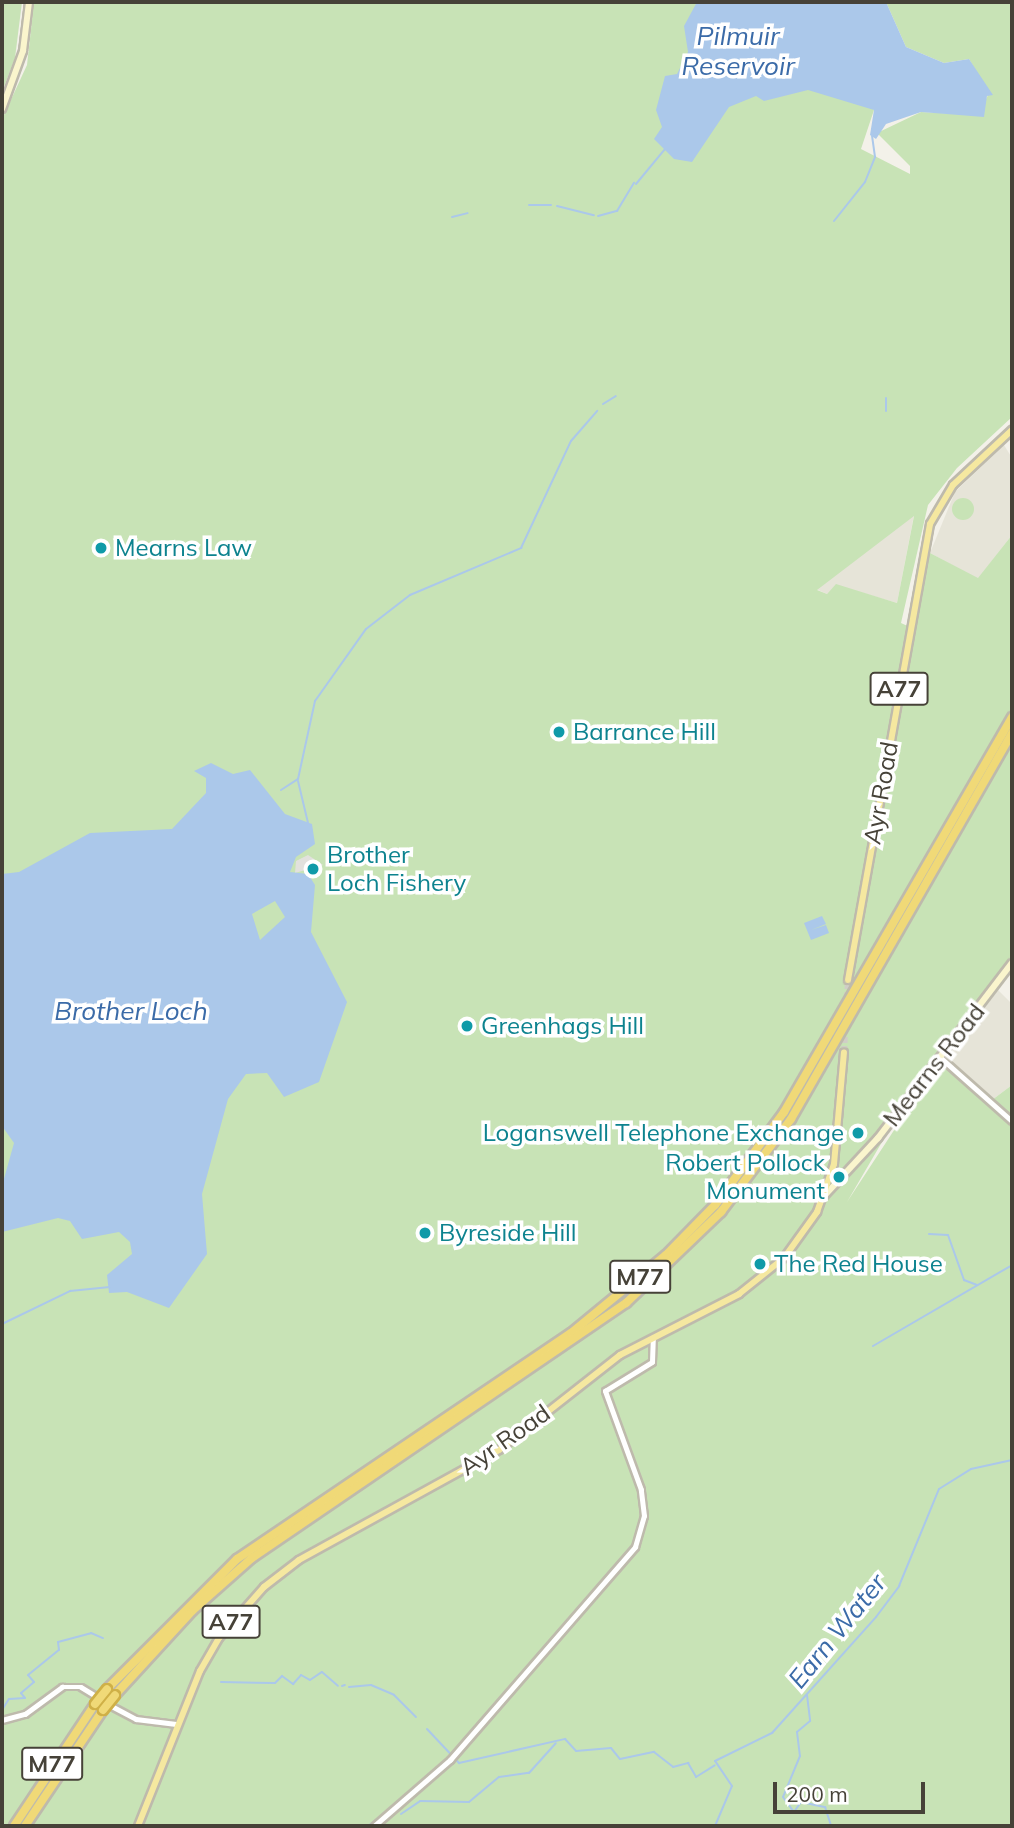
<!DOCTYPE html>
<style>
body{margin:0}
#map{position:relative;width:1014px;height:1828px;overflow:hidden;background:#f3f1e9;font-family:Mulish,sans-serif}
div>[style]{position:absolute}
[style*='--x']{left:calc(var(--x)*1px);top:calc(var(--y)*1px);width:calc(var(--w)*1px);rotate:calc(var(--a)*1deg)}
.residential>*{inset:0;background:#e6e4d8}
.green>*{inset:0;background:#c8e3b6}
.round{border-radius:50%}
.parking>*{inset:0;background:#e2e1dd}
.water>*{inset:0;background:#abc8ea}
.stream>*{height:2px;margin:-1px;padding:0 1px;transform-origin:1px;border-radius:1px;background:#abc8ea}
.primary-tunnel>*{height:6px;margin-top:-3px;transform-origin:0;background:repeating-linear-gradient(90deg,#d0cec6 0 6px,transparent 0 9px)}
.roads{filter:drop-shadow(2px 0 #bebaac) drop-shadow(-2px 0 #bebaac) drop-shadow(0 2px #bebaac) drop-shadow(0 -2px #bebaac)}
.street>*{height:4.5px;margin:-2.25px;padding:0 2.25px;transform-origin:2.25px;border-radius:2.25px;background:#fff}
.secondary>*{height:6px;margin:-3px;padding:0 3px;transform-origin:3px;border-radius:3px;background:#faf5cd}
.primary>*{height:6px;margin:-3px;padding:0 3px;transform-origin:3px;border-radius:3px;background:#f5e8a0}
.highway>*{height:8px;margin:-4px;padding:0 4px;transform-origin:4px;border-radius:4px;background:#f0d977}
.bridges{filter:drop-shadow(2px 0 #cfb047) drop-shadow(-2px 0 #cfb047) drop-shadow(0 2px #cfb047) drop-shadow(0 -2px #cfb047)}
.highway-bridge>*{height:8px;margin:-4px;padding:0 4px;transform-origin:4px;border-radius:4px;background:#f0d977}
.dots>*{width:19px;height:19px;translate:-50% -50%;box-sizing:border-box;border:4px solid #fff;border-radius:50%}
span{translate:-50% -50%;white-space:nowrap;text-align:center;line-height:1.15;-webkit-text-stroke:7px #fff;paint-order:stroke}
.shield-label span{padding:2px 5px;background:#fff;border:2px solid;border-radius:5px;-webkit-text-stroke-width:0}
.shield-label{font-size:23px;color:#464238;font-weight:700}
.culture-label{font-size:24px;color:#0d838f}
.left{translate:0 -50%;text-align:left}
.right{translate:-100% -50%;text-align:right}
.street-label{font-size:24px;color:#464238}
.water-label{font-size:26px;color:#3b6ba8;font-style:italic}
.frame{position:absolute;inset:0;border:4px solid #464238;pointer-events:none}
.scale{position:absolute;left:773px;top:1782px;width:152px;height:32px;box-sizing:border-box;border:4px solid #464238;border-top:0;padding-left:9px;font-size:21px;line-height:24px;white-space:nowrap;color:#464238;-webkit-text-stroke:5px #fff;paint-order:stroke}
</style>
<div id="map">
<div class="residential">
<i style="clip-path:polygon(1004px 445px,1012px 458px,1012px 535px,978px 579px,930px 553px,955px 492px)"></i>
<i style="clip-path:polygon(914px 515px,897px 603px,836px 585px,827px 594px,816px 589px)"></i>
<i style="clip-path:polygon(998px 990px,1012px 1004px,1012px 1085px,992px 1100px,945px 1059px)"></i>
</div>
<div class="green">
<i style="clip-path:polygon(2px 2px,22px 2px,15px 58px,2px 92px)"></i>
<i style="clip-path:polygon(evenodd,34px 2px,784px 2px,874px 110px,861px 149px,910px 174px,910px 166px,877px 133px,921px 112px,978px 115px,989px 93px,969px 59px,944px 63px,906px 47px,886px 2px,1012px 2px,1012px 417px,957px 468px,928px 505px,901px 623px,914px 629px,930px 553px,978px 578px,1012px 535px,1012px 958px,924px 1070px,847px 1202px,942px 1057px,992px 1100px,1012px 1085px,1012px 1826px,2px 1826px,2px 119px,27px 65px,34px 2px,914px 516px,897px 603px,836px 584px,827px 594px,817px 590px,914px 516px)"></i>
<i class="round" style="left:952px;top:498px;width:22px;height:22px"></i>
</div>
<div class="parking">
<i style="clip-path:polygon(308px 855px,323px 865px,295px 873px,296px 861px)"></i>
</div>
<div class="water">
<i style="clip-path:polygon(697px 2px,886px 2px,906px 47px,944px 63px,969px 59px,993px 95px,987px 96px,984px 117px,921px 112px,886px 124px,876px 139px,870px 135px,874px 110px,808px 90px,764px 101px,756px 96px,729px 107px,692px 162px,674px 159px,654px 139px,662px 127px,656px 110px,665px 76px,677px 74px,688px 52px,684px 26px)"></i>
<i style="clip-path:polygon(evenodd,211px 763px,233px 774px,250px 770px,285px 814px,312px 824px,315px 844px,296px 857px,290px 872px,308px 874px,315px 885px,311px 932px,347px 1002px,319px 1082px,284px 1097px,267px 1073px,246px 1074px,228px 1099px,202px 1194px,207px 1254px,169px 1308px,127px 1292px,109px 1293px,107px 1275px,132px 1254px,130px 1242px,119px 1232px,82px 1239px,70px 1221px,58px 1218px,2px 1232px,2px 1186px,14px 1143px,2px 1126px,2px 874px,19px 872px,90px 833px,172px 829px,206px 793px,206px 778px,194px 771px,211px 763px,275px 901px,285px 917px,260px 940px,252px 914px,275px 901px)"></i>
<i style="clip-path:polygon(822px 916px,826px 924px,811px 930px,826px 925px,829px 933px,811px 940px,804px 923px)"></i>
</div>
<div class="stream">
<i style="--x:636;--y:184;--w:45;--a:-50.4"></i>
<i style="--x:529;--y:205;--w:22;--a:0"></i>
<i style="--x:557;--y:206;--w:38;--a:14"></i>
<i style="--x:598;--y:216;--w:20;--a:-15"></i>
<i style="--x:617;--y:211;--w:33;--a:-59"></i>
<i style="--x:452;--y:217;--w:16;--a:-14"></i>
<i style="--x:834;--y:221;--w:50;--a:-51.5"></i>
<i style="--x:865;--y:182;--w:27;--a:-68"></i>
<i style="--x:875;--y:157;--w:21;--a:-98"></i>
<i style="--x:886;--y:398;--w:13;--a:90"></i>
<i style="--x:603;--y:404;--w:15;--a:-32"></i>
<i style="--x:298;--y:781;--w:43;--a:76.6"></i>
<i style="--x:281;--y:790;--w:20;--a:-33"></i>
<i style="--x:298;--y:779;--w:80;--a:-77.7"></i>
<i style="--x:315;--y:701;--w:88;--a:-54.7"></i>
<i style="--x:366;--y:629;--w:56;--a:-37.7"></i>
<i style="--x:410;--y:595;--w:121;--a:-22.9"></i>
<i style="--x:521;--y:548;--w:118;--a:-65"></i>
<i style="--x:571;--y:441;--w:40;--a:-49"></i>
<i style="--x:929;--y:1234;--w:19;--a:3"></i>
<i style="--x:948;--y:1235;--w:48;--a:70.4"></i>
<i style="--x:964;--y:1280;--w:14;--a:21"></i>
<i style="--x:2;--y:1324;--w:76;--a:-25.9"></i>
<i style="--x:70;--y:1291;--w:40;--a:-5.7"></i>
<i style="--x:873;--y:1346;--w:161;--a:-30.2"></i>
<i style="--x:221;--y:1682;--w:54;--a:1.1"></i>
<i style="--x:275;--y:1683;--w:10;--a:-45"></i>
<i style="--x:282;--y:1676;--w:14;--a:36"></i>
<i style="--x:293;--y:1684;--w:12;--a:-48"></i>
<i style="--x:301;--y:1675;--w:10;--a:29"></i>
<i style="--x:310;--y:1680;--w:14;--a:-34"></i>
<i style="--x:322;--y:1672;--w:21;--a:41"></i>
<i style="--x:342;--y:1686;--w:3;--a:-18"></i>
<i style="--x:349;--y:1687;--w:22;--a:-5"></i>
<i style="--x:371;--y:1685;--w:25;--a:23"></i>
<i style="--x:394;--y:1695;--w:31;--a:45"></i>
<i style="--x:807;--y:1695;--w:26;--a:83"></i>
<i style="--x:810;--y:1721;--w:17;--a:140"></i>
<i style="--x:797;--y:1732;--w:24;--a:83"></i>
<i style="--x:800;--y:1756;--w:44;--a:112.5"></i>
<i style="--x:783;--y:1797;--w:19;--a:54"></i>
<i style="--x:794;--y:1812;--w:12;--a:-55"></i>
<i style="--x:801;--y:1802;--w:25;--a:12"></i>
<i style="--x:825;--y:1807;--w:20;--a:72"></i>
<i style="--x:2;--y:1710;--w:13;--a:-58"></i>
<i style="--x:9;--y:1699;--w:16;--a:-4"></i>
<i style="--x:25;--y:1698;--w:6;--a:-129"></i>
<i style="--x:21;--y:1693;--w:17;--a:-40"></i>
<i style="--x:34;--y:1682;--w:9;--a:-131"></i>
<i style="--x:28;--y:1675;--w:40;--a:-39"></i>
<i style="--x:59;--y:1650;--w:8;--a:-97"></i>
<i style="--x:58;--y:1642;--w:34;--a:-15"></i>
<i style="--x:91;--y:1633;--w:13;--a:23"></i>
<i style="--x:427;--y:1729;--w:47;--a:46.7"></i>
<i style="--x:459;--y:1763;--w:109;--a:-12.8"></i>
<i style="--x:565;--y:1739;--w:16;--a:47"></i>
<i style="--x:576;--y:1751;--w:35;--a:-5"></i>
<i style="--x:611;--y:1748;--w:14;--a:51"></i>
<i style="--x:620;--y:1759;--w:35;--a:-12"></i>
<i style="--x:654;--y:1752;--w:24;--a:38"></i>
<i style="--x:673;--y:1767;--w:16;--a:-15"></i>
<i style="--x:688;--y:1763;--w:16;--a:60"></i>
<i style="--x:696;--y:1777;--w:22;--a:-32"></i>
<i style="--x:401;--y:1814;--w:23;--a:-34"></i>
<i style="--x:420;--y:1801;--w:49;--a:1.2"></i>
<i style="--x:469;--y:1802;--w:39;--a:-40"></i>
<i style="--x:499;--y:1777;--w:30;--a:-8"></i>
<i style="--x:529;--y:1773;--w:40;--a:-48"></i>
<i style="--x:368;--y:1826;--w:14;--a:-36"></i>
<i style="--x:715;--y:1826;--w:43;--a:-67"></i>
<i style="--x:732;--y:1786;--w:30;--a:-124"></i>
<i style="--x:715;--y:1761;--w:64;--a:-26.2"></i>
<i style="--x:772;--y:1733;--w:156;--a:-48.1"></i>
<i style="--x:876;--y:1617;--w:39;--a:-53"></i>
<i style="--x:899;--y:1586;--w:105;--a:-67.6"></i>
<i style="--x:939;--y:1489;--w:38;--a:-32"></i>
<i style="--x:971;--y:1469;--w:42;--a:-12.4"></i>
</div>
<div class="primary-tunnel">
<i style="--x:844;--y:1052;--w:72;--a:-86.8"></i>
</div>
<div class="roads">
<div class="street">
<i style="--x:940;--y:1057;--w:96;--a:41.6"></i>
<i style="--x:106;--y:1703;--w:34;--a:28"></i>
<i style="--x:136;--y:1719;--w:40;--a:7.1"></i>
<i style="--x:2;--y:1720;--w:24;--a:-15"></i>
<i style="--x:25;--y:1714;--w:46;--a:-36.1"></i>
<i style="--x:62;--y:1687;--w:19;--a:0"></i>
<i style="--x:81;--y:1687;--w:21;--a:31"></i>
<i style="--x:374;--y:1826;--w:101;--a:-41"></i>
<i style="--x:450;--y:1760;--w:282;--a:-49"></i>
<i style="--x:635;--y:1547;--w:32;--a:-74"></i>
<i style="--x:644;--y:1516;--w:26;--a:-97"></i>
<i style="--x:641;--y:1490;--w:105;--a:-110"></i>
<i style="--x:605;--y:1391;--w:55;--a:-31.7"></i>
<i style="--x:652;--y:1362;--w:24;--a:-88"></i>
</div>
<div class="secondary">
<i style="--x:2;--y:109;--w:62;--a:-70.1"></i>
<i style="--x:23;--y:51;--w:49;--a:-83"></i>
<i style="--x:825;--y:1195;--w:78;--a:-47.1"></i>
<i style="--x:878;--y:1138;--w:220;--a:-52.6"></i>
</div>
<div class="primary">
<i style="--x:848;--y:980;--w:463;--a:-79.8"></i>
<i style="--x:930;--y:524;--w:45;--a:-59.5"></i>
<i style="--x:953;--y:485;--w:81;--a:-43"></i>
<i style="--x:138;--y:1826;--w:167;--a:-68.2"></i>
<i style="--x:200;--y:1671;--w:38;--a:-60"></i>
<i style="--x:219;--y:1638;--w:68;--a:-48.6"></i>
<i style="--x:264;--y:1587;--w:44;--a:-37.6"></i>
<i style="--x:299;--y:1560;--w:228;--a:-28.8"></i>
<i style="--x:499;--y:1450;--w:154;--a:-38.1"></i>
<i style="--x:620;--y:1355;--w:134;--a:-27.1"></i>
<i style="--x:739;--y:1294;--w:58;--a:-38.7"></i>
<i style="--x:784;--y:1258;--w:57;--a:-54.3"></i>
<i style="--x:817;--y:1212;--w:51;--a:-70.5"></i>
<i style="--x:834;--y:1164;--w:112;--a:-84.9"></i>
</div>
<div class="highway">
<i style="--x:107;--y:1689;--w:184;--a:-45"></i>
<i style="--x:237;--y:1559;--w:403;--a:-34.1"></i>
<i style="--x:571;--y:1333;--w:123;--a:-39.4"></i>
<i style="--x:666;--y:1255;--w:70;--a:-45.6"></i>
<i style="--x:715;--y:1205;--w:116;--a:-53.4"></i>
<i style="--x:784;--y:1112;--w:456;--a:-60"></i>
<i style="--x:115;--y:1695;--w:115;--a:-47.5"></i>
<i style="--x:193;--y:1610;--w:79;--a:-41.4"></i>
<i style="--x:252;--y:1558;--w:453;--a:-34.3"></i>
<i style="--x:626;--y:1303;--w:132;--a:-43.8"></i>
<i style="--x:721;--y:1212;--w:116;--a:-53"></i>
<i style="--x:791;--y:1119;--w:445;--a:-60.2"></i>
<i style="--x:14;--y:1826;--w:146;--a:-56.4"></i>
<i style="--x:25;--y:1826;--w:140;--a:-56.1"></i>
</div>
</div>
<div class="bridges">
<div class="highway-bridge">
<i style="--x:95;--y:1704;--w:19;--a:-51"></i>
<i style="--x:103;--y:1710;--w:19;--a:-51"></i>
</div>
</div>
<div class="dots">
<i style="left:101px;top:548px;background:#0f9aa8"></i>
<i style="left:559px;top:732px;background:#0f9aa8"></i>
<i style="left:313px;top:869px;background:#0f9aa8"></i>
<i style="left:467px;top:1026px;background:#0f9aa8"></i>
<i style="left:858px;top:1133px;background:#0f9aa8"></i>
<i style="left:839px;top:1177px;background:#0f9aa8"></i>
<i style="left:425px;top:1233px;background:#0f9aa8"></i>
<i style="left:760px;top:1264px;background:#0f9aa8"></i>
</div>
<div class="shield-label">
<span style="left:899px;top:689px">A77</span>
<span style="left:640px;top:1277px">M77</span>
<span style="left:231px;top:1622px">A77</span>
<span style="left:52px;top:1764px">M77</span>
</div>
<div class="culture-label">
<span class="left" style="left:115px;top:548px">Mearns Law</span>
<span class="left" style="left:573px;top:732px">Barrance Hill</span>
<span class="left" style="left:327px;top:869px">Brother<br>Loch Fishery</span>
<span class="left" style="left:481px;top:1026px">Greenhags Hill</span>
<span class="right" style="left:844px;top:1133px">Loganswell Telephone Exchange</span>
<span class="right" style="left:825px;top:1177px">Robert Pollock<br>Monument</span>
<span class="left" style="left:439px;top:1233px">Byreside Hill</span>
<span class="left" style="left:774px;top:1264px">The Red House</span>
</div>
<div class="street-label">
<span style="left:881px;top:793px;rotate:-80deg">Ayr Road</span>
<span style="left:934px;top:1065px;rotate:-52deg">Mearns Road</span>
<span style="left:505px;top:1440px;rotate:-35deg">Ayr Road</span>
</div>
<div class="water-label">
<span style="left:738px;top:51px">Pilmuir<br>Reservoir</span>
<span style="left:131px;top:1011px">Brother Loch</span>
<span style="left:837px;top:1631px;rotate:-51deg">Earn Water</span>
</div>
<div class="frame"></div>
<div class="scale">200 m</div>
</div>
